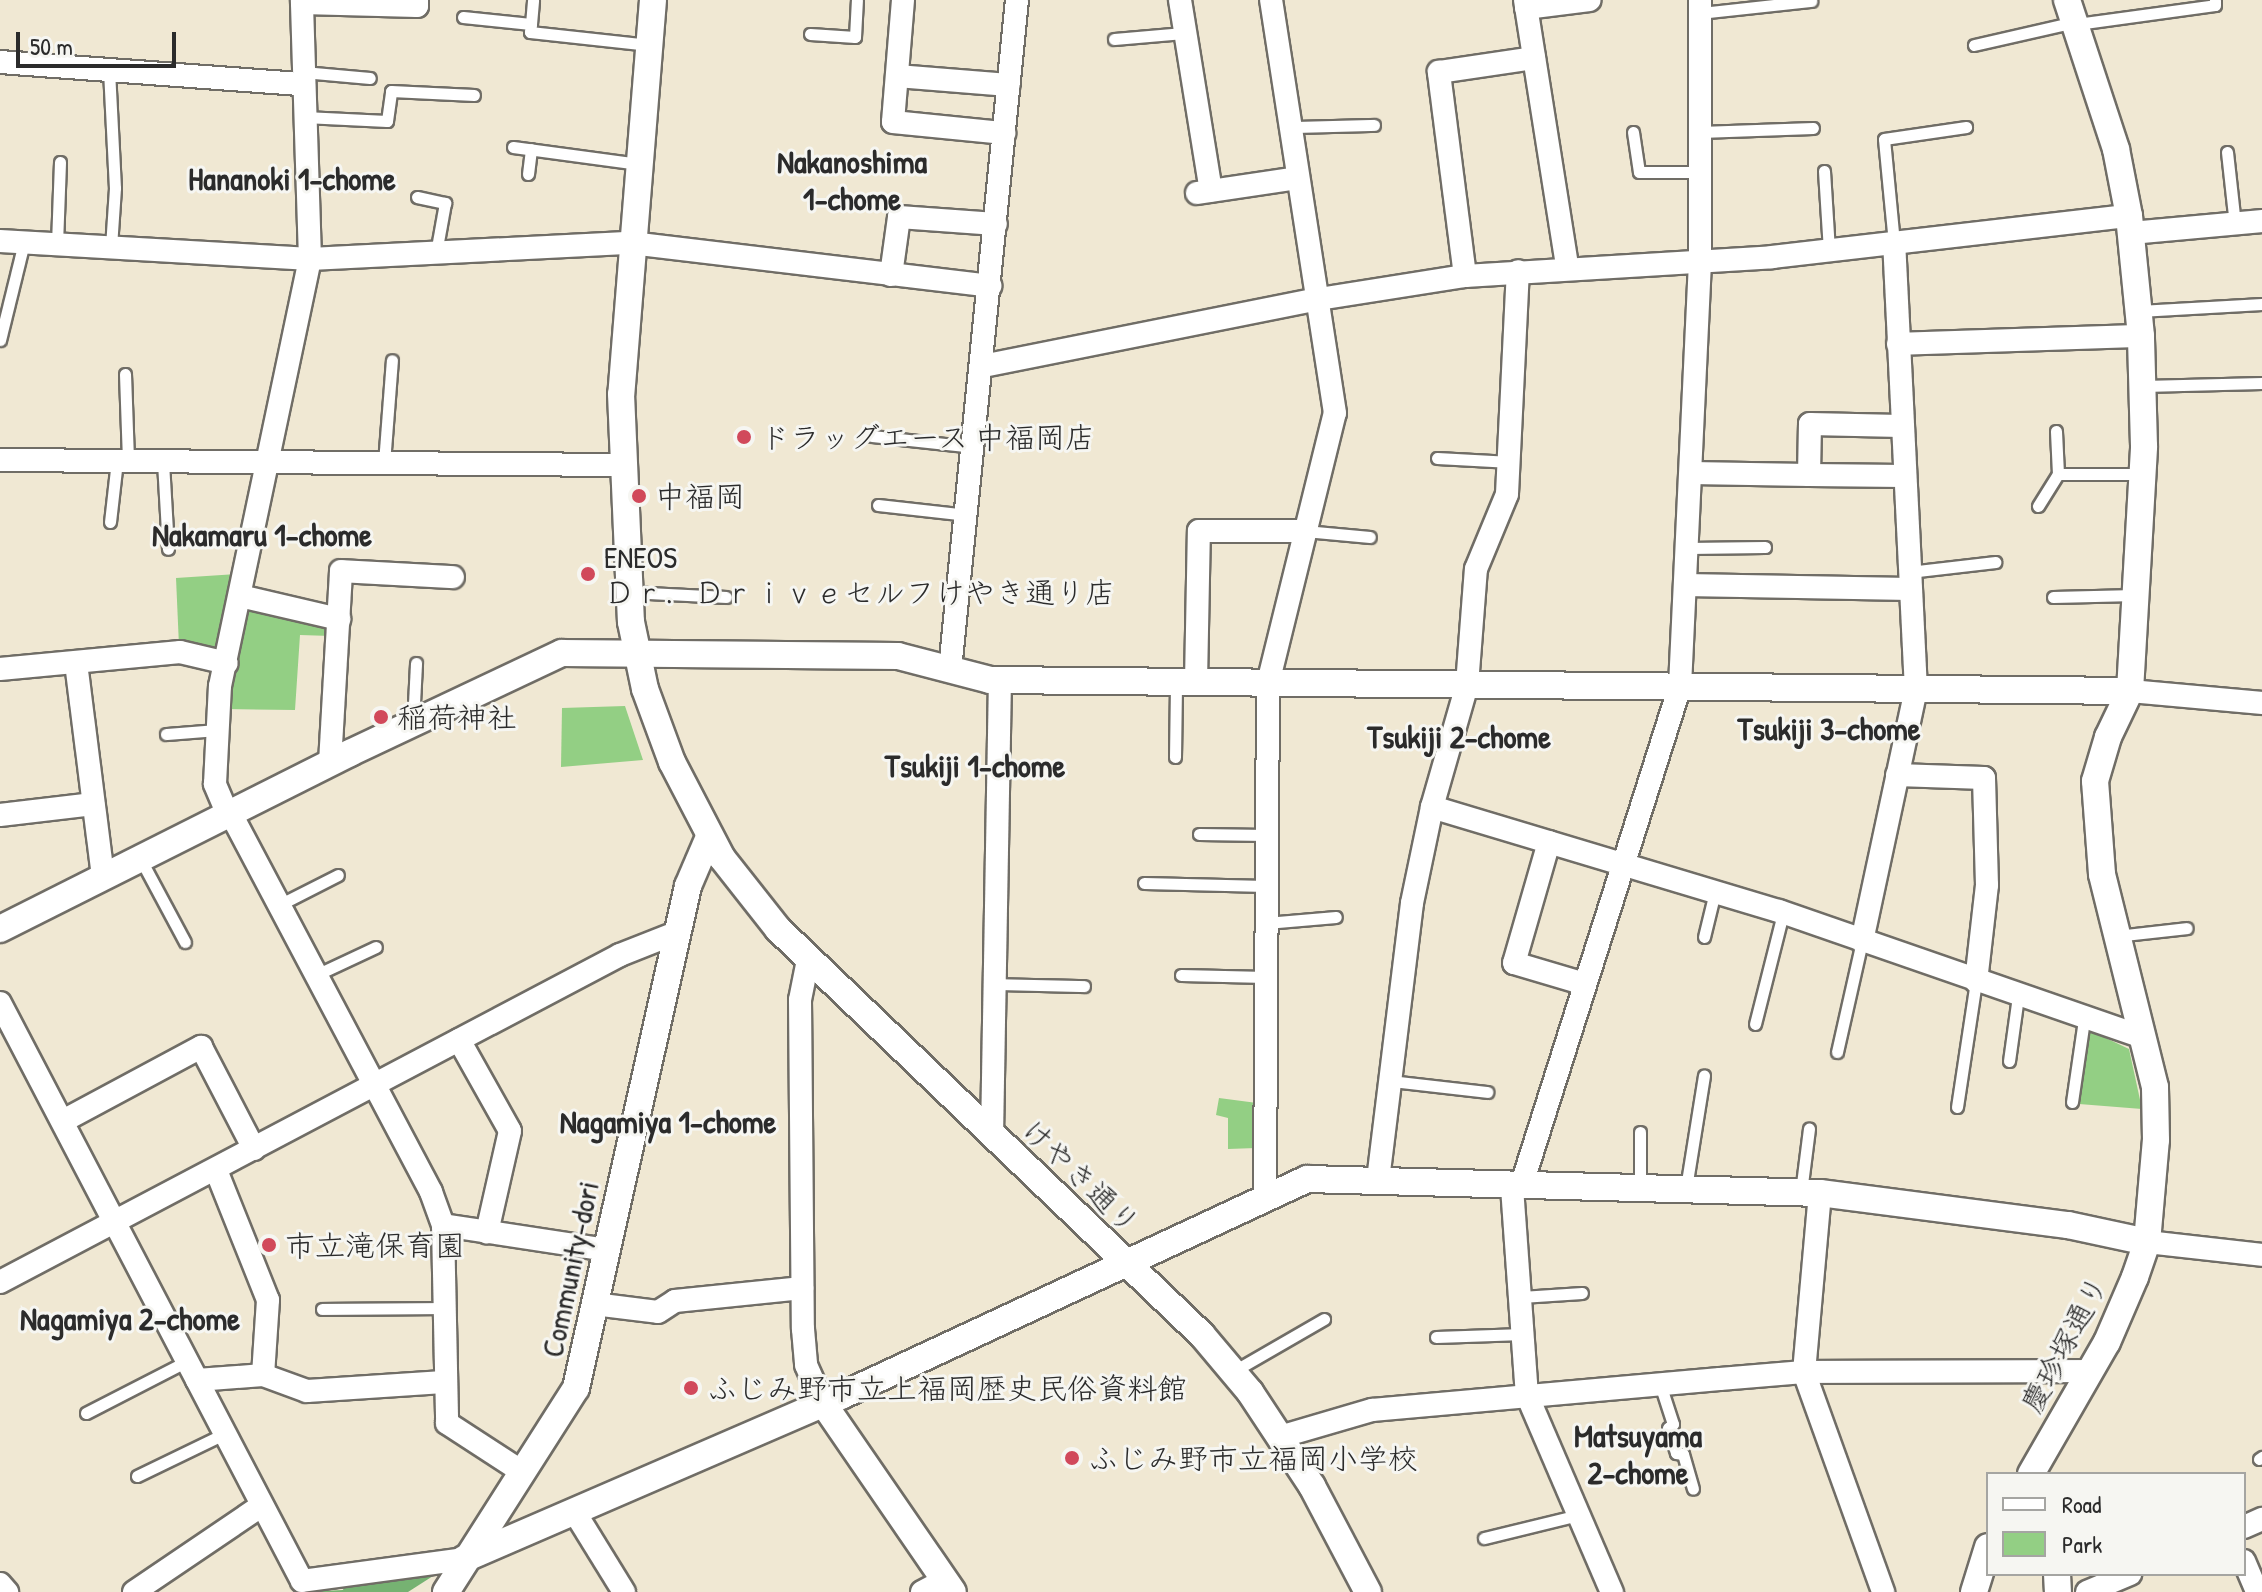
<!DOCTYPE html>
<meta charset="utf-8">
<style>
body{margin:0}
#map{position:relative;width:2262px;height:1592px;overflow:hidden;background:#f0e8d3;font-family:"Patrick Hand","Klee One",sans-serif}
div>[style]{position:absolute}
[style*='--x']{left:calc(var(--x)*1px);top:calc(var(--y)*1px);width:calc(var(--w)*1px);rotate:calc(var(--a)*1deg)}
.green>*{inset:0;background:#93cf84}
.forest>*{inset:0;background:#76b272}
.roads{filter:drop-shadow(2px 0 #706d66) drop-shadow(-2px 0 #706d66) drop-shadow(0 2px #706d66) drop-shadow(0 -2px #706d66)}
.service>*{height:11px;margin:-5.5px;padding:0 5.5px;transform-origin:5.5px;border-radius:5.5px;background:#fff}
.minor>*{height:22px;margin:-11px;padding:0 11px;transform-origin:11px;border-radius:11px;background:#fff}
.tertiary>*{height:26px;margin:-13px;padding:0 13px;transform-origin:13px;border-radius:13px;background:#fff}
.dots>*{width:22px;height:22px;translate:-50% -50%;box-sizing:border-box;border:4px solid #f6f6f2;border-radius:50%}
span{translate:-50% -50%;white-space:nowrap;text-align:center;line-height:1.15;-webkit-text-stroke:6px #f6f6f2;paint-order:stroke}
.poi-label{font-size:30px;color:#2b2b2b}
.left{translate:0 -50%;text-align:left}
.street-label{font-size:30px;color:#2b2b2b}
.neighbourhood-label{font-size:32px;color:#2b2b2b;font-weight:700}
.legend{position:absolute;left:1986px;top:1472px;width:260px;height:104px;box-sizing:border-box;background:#f6f6f2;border:2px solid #a5a5a2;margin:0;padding:10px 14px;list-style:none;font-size:24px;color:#2b2b2b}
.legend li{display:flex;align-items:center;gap:16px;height:40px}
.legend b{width:40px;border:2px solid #a5a5a2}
.scale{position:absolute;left:16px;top:32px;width:160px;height:36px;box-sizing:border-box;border:4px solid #2b2b2b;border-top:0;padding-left:10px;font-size:24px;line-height:28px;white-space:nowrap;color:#2b2b2b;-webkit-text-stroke:6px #f6f6f2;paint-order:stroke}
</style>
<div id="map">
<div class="green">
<i style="clip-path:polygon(237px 574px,224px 653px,179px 646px,176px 578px)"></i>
<i style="clip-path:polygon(242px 603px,332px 624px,331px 636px,300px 635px,295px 710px,225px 709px)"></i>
<i style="clip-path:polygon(625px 706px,643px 760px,561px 767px,562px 708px)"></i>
<i style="clip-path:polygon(2089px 1030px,2129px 1049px,2142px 1109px,2079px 1104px)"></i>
<i style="clip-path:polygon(1219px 1098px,1257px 1103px,1256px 1148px,1228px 1149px,1228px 1118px,1216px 1115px)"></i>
</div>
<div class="forest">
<i style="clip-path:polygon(435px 1567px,433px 1576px,408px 1592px,303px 1592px,343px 1590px,345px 1583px)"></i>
</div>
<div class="roads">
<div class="service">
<i style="--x:1700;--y:13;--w:112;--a:-6.2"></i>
<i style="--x:463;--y:17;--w:68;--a:5.9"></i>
<i style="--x:531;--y:24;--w:8;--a:97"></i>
<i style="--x:530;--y:32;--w:120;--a:6.2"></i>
<i style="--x:531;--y:24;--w:24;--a:-85"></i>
<i style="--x:2077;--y:24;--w:139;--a:-7.8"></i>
<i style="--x:2215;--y:5;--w:5;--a:-90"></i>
<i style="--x:810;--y:34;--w:45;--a:3.8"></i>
<i style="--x:855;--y:37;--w:37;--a:-87"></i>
<i style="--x:1114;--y:39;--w:70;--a:-4.9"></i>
<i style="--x:1974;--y:45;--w:104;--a:-12.8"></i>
<i style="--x:109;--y:70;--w:118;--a:87.1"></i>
<i style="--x:115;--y:188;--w:59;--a:93.9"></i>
<i style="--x:303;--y:72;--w:67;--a:5.1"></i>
<i style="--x:304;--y:117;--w:83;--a:2.8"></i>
<i style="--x:387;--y:121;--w:30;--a:-82"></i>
<i style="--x:391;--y:91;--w:83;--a:2.8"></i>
<i style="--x:1291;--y:127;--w:83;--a:-1.4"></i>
<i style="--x:1633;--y:132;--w:40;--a:81.5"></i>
<i style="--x:1639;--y:172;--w:61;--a:0"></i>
<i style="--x:1700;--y:132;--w:113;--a:-2"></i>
<i style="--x:513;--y:147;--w:127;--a:7.7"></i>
<i style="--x:2227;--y:152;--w:72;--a:83.7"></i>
<i style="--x:1824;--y:171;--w:79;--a:86.4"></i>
<i style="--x:528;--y:174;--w:25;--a:-83"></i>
<i style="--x:417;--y:197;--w:29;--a:12"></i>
<i style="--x:445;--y:203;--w:51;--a:100.2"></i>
<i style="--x:1894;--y:243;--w:104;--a:-95.5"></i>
<i style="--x:1884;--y:139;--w:83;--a:-8.3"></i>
<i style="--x:57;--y:244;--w:82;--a:-87.9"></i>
<i style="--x:2139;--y:311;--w:123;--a:-3.3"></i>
<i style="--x:0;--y:340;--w:101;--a:-76.2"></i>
<i style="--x:125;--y:374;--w:87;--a:88"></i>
<i style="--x:2143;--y:386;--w:119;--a:-1.4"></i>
<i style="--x:872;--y:436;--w:103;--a:6.2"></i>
<i style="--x:1437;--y:458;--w:74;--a:3.1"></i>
<i style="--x:163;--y:462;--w:87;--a:86.7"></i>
<i style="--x:384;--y:463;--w:103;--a:-85.6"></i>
<i style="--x:2058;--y:474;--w:84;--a:0"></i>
<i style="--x:878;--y:505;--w:90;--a:6.4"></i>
<i style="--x:2038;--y:506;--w:38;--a:-58"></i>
<i style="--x:2058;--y:474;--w:43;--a:-92.7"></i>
<i style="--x:110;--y:522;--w:61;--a:-83.5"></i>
<i style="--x:1305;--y:531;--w:65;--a:5.3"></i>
<i style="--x:1688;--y:548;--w:77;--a:-0.7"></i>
<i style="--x:1909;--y:572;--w:87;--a:-6.6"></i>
<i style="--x:629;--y:592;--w:97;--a:3"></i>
<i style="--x:2053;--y:597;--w:82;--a:-1.4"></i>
<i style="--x:413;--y:723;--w:60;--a:-87.1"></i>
<i style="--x:166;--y:734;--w:52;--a:-4.4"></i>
<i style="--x:1175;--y:757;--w:75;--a:-89.2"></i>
<i style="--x:1199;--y:834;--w:67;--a:0.9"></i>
<i style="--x:141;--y:860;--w:93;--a:61.8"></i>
<i style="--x:1144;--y:883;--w:122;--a:1.4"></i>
<i style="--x:279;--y:905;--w:66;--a:-27"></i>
<i style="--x:1266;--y:923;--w:70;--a:-4.9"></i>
<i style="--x:2116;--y:936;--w:71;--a:-6.4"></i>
<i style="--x:1704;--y:937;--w:46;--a:-76.3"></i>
<i style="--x:316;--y:975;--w:66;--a:-25"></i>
<i style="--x:1181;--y:975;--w:85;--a:1.3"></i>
<i style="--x:994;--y:984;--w:90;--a:1.3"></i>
<i style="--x:1755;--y:1024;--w:114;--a:-75.8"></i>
<i style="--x:1837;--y:1052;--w:114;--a:-77.3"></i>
<i style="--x:2009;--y:1061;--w:66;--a:-82.1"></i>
<i style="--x:1391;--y:1081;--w:97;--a:6.5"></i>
<i style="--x:2072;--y:1102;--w:83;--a:-81.7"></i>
<i style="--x:1957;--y:1107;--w:127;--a:-81.4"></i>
<i style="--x:1640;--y:1187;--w:55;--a:-90"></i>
<i style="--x:1686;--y:1188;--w:114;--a:-80.9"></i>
<i style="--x:1801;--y:1192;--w:64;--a:-82.8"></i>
<i style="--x:1521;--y:1297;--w:61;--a:-3.8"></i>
<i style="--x:322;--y:1309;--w:121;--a:-0.5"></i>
<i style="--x:1436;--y:1337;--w:87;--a:-2"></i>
<i style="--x:1234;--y:1371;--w:104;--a:-30"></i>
<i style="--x:1660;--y:1384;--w:42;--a:72"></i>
<i style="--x:1673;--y:1424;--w:6;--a:141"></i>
<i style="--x:1668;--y:1428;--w:26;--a:72"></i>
<i style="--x:1676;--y:1453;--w:7;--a:8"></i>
<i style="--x:1683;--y:1454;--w:36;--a:74"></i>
<i style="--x:86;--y:1413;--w:114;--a:-27.2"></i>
<i style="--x:2259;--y:1459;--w:4;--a:-34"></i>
<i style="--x:137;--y:1476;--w:97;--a:-25.8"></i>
<i style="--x:1484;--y:1538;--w:97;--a:-13.7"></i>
</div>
<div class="minor">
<i style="--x:903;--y:0;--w:122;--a:94.7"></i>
<i style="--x:893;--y:122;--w:112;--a:5.7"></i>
<i style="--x:1180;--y:0;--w:193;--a:80.8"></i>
<i style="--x:1525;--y:0;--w:269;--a:81"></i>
<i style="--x:302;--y:3;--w:115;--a:1.5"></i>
<i style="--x:417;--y:6;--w:6;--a:-90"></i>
<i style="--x:1526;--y:8;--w:64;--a:-7.1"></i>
<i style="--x:0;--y:62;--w:304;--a:4.2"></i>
<i style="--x:897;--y:76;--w:112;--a:4.6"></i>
<i style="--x:1197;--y:193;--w:102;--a:-8.4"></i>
<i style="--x:2131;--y:233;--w:132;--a:-5.2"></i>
<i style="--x:0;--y:241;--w:311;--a:3.3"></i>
<i style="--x:310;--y:259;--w:321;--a:-2.9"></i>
<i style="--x:631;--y:243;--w:362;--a:6.8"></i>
<i style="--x:891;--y:275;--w:59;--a:-82.1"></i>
<i style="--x:899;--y:217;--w:97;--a:4.1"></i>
<i style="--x:1465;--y:276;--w:206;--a:-97.3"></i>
<i style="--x:1439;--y:72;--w:96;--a:-8.4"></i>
<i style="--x:1898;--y:344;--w:243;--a:-1.9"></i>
<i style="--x:983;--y:366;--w:343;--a:-11.3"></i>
<i style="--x:1319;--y:299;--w:148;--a:-9"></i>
<i style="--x:1465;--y:276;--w:308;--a:-3.5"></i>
<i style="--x:1772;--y:257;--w:359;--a:-6.6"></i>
<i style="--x:0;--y:460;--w:624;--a:0.46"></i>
<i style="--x:1691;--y:473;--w:118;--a:1"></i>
<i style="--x:1809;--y:475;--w:51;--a:-88.9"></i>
<i style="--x:1810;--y:424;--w:91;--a:1.3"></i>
<i style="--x:1809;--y:475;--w:95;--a:0.6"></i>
<i style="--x:1685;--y:585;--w:225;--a:1"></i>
<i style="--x:240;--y:596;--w:102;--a:13.1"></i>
<i style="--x:76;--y:663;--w:216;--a:82.8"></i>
<i style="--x:0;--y:669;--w:181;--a:-5.4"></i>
<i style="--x:180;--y:652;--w:48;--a:13.2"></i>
<i style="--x:950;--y:670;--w:673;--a:-84.29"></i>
<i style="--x:1196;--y:682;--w:151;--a:-88.9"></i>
<i style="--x:1199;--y:531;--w:106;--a:0"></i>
<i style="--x:2130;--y:691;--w:133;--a:5.2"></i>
<i style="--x:330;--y:763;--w:192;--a:-86.7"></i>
<i style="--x:341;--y:571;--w:112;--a:3.1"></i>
<i style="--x:1897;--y:775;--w:87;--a:2"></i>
<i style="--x:1984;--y:778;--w:107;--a:88.4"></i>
<i style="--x:1987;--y:885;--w:97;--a:96.5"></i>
<i style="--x:1432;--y:807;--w:362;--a:16.7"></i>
<i style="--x:1779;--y:911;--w:381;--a:19.1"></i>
<i style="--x:231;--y:814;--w:428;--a:62.1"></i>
<i style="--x:431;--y:1192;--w:35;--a:70"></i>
<i style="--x:443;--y:1225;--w:198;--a:88.8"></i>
<i style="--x:447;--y:1423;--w:88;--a:33"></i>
<i style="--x:0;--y:815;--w:94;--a:-6.7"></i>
<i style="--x:228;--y:815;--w:34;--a:-113"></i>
<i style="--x:215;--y:784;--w:98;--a:-87.1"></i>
<i style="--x:220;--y:686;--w:436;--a:-78.1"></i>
<i style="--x:310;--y:259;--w:259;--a:-91.8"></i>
<i style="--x:1549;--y:842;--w:126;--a:106.1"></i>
<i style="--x:1514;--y:963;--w:74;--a:16.5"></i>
<i style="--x:1862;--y:941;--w:257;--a:-77.9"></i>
<i style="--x:1916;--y:690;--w:448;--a:-92.8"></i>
<i style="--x:808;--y:960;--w:41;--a:101.3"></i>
<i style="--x:800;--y:1000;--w:329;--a:89.5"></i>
<i style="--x:803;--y:1329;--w:36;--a:85"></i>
<i style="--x:806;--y:1365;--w:42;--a:65.9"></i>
<i style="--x:0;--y:1003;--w:652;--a:62.41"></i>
<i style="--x:302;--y:1581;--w:163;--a:-7.7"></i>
<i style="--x:459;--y:1040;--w:104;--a:60.7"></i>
<i style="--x:510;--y:1131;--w:104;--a:102.8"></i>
<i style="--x:63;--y:1121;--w:157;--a:-28.2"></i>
<i style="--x:201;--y:1047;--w:115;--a:62.5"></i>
<i style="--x:992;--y:1136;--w:456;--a:-89"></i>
<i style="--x:216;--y:1170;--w:140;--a:68.2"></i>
<i style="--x:268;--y:1300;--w:75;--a:93.8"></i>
<i style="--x:1378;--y:1180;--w:279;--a:-83"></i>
<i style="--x:1412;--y:903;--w:98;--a:-78.2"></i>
<i style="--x:1432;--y:807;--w:127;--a:-74"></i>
<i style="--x:1467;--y:685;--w:116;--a:-85.6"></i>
<i style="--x:1476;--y:569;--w:81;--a:-67.5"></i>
<i style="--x:1507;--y:494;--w:223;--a:-87.2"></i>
<i style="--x:1512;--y:1187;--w:209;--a:85.9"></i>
<i style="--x:1527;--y:1395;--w:215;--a:66.7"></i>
<i style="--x:1521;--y:1187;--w:526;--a:-72.39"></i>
<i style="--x:1680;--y:686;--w:426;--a:-87.3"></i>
<i style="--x:1700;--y:260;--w:260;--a:-90"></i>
<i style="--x:1820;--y:1193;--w:180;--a:95.1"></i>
<i style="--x:1804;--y:1372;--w:234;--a:70.2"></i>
<i style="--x:1265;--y:1197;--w:514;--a:-89.67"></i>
<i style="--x:1268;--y:683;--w:278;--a:-76.1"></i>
<i style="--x:1335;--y:413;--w:418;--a:-98.8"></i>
<i style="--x:443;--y:1225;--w:165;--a:8.7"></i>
<i style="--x:2147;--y:1242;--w:116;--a:6.4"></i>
<i style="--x:0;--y:1282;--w:701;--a:-27.81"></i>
<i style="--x:620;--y:955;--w:62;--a:-21.6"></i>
<i style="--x:594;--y:1304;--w:64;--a:7.1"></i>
<i style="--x:658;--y:1312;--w:20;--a:-33"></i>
<i style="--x:675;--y:1301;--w:128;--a:-5.8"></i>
<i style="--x:197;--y:1380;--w:66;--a:-4.3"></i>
<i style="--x:263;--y:1375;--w:47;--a:20"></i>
<i style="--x:307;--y:1391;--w:137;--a:-3.8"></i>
<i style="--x:1283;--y:1436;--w:93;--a:-16.3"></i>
<i style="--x:1372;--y:1410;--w:349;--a:-5.1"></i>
<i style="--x:1720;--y:1379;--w:84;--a:-4.8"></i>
<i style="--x:1804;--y:1372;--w:284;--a:-0.2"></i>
<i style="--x:574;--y:1511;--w:95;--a:58.3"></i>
<i style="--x:2244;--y:1527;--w:20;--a:-24"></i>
<i style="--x:2244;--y:1561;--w:34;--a:67"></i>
<i style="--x:0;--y:1584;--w:11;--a:49"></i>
<i style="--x:134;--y:1592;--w:153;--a:-34.1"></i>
<i style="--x:922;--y:1592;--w:27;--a:-28"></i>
<i style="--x:2087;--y:1592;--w:47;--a:-22.7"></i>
</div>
<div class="tertiary">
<i style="--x:653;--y:0;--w:395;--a:94.6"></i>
<i style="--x:621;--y:394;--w:228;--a:87.5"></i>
<i style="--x:631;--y:622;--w:68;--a:78.2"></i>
<i style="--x:645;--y:689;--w:78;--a:69.7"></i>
<i style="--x:672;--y:762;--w:108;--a:62.5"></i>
<i style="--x:722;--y:858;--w:90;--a:51.7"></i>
<i style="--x:778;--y:929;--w:587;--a:43.76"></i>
<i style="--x:1202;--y:1335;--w:75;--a:49.9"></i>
<i style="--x:1250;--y:1392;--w:113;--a:56.6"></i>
<i style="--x:1312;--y:1486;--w:120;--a:62.2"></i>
<i style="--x:0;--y:929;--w:392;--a:-26.7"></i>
<i style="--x:350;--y:753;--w:234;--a:-25.3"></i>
<i style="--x:562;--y:653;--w:336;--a:0.5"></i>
<i style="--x:898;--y:656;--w:95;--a:14.6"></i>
<i style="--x:990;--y:680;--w:1140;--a:0.55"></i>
<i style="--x:823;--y:1403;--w:229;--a:55.5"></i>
<i style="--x:2031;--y:1474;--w:152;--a:-60.1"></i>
<i style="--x:2107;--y:1342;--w:71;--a:-66.7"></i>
<i style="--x:2135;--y:1277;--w:37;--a:-71"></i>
<i style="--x:2147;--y:1242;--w:102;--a:-85"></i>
<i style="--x:2156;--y:1140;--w:53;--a:-91.1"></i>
<i style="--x:2155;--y:1087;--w:219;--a:-104"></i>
<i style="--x:2102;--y:874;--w:93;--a:-94.3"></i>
<i style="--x:2095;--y:781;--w:46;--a:-73.5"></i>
<i style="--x:2108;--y:737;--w:51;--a:-64.4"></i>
<i style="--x:2130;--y:691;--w:245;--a:-86.7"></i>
<i style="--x:2144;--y:446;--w:110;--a:-91.6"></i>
<i style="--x:2141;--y:336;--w:121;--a:-95.7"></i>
<i style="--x:2129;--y:216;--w:68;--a:-101"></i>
<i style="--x:2116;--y:149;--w:157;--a:-108.2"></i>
<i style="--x:464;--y:1559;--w:413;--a:-23.4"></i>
<i style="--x:843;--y:1395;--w:512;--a:-24.96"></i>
<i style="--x:1307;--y:1179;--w:513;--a:1.56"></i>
<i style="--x:1820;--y:1193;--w:250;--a:7.4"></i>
<i style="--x:2068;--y:1225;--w:81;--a:12.1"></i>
<i style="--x:2057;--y:1574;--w:18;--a:87"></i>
<i style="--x:446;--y:1592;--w:242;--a:-57.5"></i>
<i style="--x:576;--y:1388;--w:514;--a:-77.42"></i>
<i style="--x:688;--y:886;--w:53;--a:-66.8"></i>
<i style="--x:1974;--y:1592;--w:47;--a:-72.7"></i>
</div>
</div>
<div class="dots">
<i style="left:744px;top:437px;background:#d1495b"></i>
<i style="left:639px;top:496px;background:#d1495b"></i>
<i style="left:588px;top:574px;background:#d1495b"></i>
<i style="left:381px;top:717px;background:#d1495b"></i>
<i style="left:269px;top:1245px;background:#d1495b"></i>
<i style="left:691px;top:1388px;background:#d1495b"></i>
<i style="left:1072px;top:1458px;background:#d1495b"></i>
</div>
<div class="poi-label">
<span class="left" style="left:760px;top:437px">ドラッグエース 中福岡店</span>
<span class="left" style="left:655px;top:496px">中福岡</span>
<span class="left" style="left:604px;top:574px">ENEOS<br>Ｄｒ．Ｄｒｉｖｅセルフけやき通り店</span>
<span class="left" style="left:397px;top:717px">稲荷神社</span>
<span class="left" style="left:285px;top:1245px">市立滝保育園</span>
<span class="left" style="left:707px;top:1388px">ふじみ野市立上福岡歴史民俗資料館</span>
<span class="left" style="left:1088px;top:1458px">ふじみ野市立福岡小学校</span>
</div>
<div class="street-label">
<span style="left:1081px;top:1176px;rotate:44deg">けやき通り</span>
<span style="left:570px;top:1269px;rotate:-78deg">Community-dori</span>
<span style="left:2064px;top:1344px;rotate:-62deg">慶珍塚通り</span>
</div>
<div class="neighbourhood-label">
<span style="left:852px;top:181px">Nakanoshima<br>1-chome</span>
<span style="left:292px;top:179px">Hananoki 1-chome</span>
<span style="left:262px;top:535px">Nakamaru 1-chome</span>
<span style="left:1829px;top:729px">Tsukiji 3-chome</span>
<span style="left:1459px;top:737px">Tsukiji 2-chome</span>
<span style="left:975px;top:766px">Tsukiji 1-chome</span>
<span style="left:668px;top:1122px">Nagamiya 1-chome</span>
<span style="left:130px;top:1319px">Nagamiya 2-chome</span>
<span style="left:1638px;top:1455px">Matsuyama<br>2-chome</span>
</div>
<ul class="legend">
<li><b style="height:10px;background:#fff"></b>Road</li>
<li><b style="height:22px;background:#93cf84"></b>Park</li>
</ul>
<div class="scale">50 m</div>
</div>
